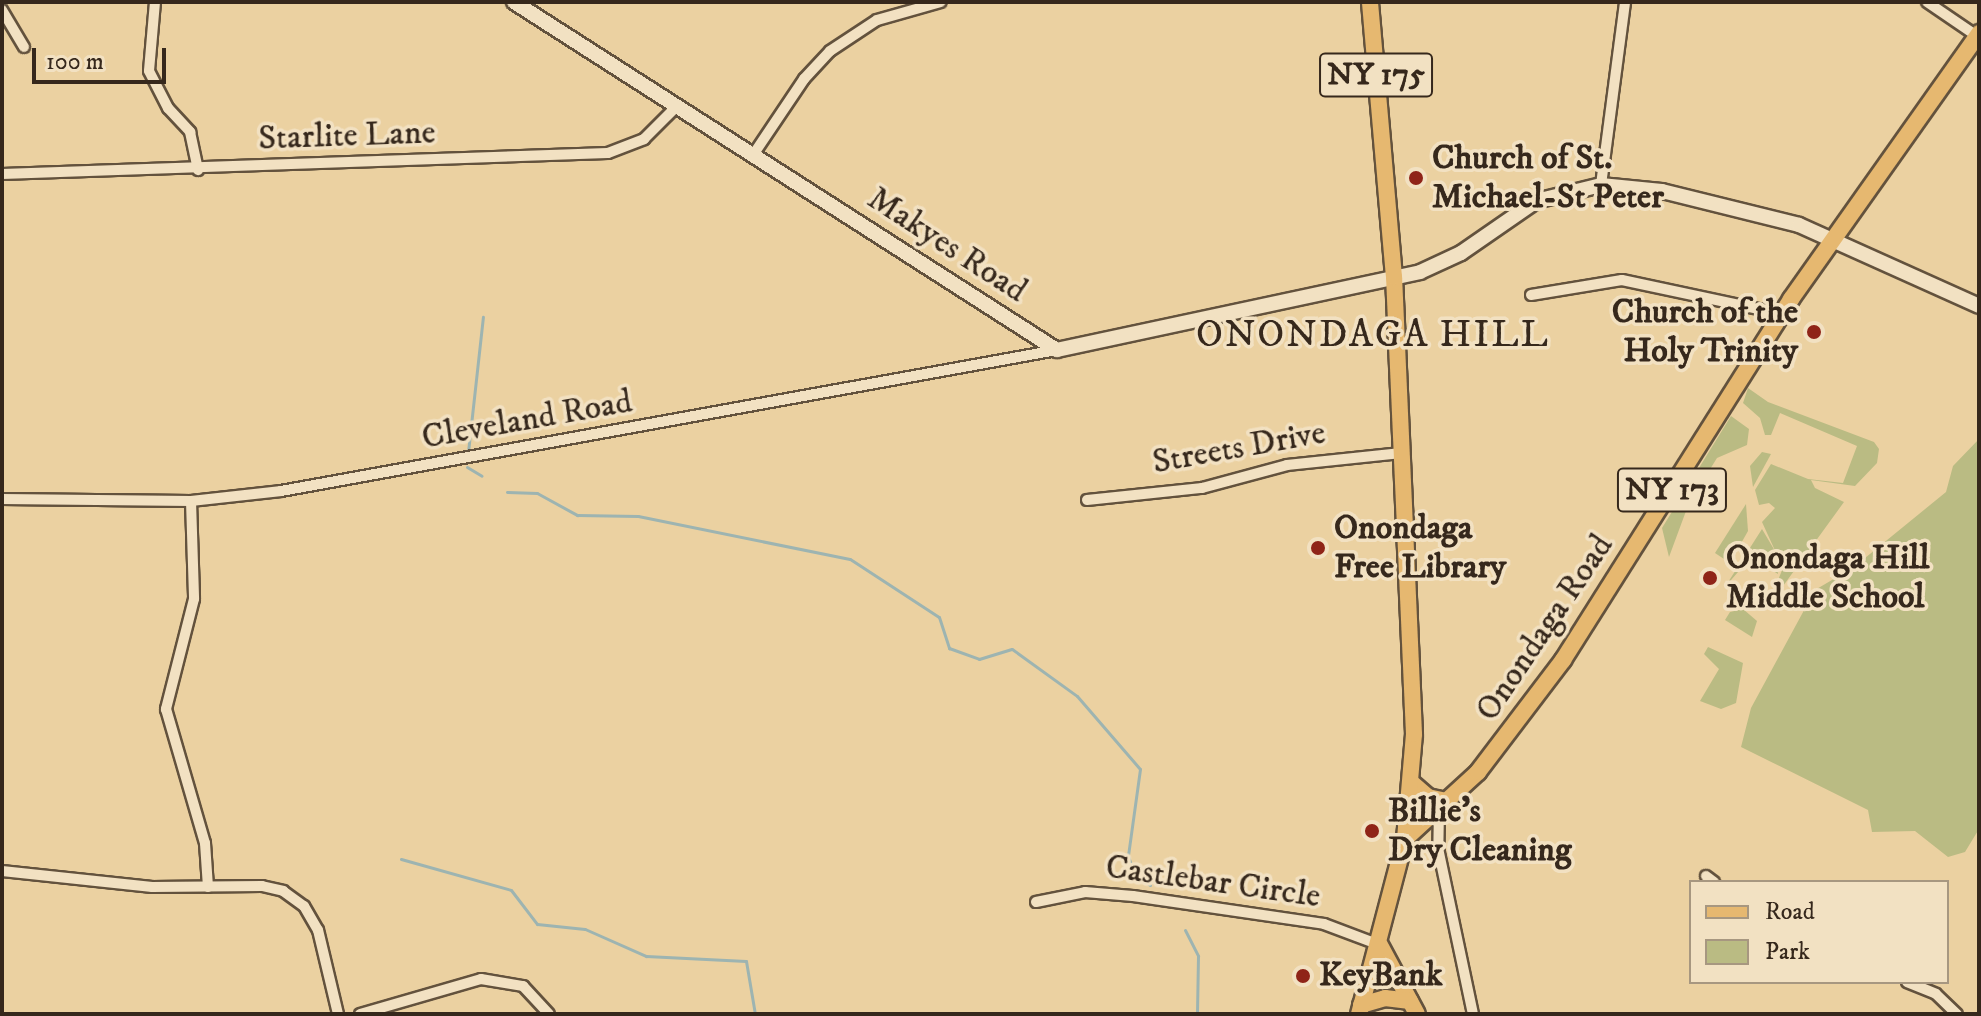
<!DOCTYPE html>
<style>
body{margin:0}
#map{position:relative;width:1981px;height:1016px;overflow:hidden;background:#ebd1a1;font-family:"IM FELL DW Pica",serif}
div>[style]{position:absolute}
[style*='--x']{left:calc(var(--x)*1px);top:calc(var(--y)*1px);width:calc(var(--w)*1px);rotate:calc(var(--a)*1deg)}
.green>*{inset:0;background:#babb83}
.stream>*{height:3px;margin:-1.5px;padding:0 1.5px;transform-origin:1.5px;border-radius:1.5px;background:#9db4b1}
.roads{filter:drop-shadow(2px 0 #63523d) drop-shadow(-2px 0 #63523d) drop-shadow(0 2px #63523d) drop-shadow(0 -2px #63523d)}
.street>*{height:10px;margin:-5px;padding:0 5px;transform-origin:5px;border-radius:5px;background:#f2e1c2}
.secondary>*{height:14px;margin:-7px;padding:0 7px;transform-origin:7px;border-radius:7px;background:#f2e1c2}
.primary>*{height:16px;margin:-8px;padding:0 8px;transform-origin:8px;border-radius:8px;background:#e6b870}
.dots>*{width:22px;height:22px;translate:-50% -50%;box-sizing:border-box;border:4px solid #f2e1c2;border-radius:50%}
span{translate:-50% -50%;white-space:nowrap;text-align:center;line-height:1.15;-webkit-text-stroke:7px #f2e1c2;paint-order:stroke}
.shield-label span{padding:2px 6px;background:#f2e1c2;border:2px solid;border-radius:6px;-webkit-text-stroke-width:0}
.shield-label{font-size:32px;color:#36281c;font-weight:700}
.street-label{font-size:34px;color:#36281c}
.poi-label{font-size:34px;color:#36281c;font-weight:700}
.left{translate:0 -50%;text-align:left}
.right{translate:-100% -50%;text-align:right}
.quarter-label{font-size:38px;color:#36281c;letter-spacing:2px}
.frame{position:absolute;inset:0;border:4px solid #36281c;pointer-events:none}
.legend{position:absolute;left:1689px;top:880px;width:260px;height:104px;box-sizing:border-box;background:#f2e1c2;border:2px solid #a79780;margin:0;padding:10px 14px;list-style:none;font-size:24px;color:#36281c}
.legend li{display:flex;align-items:center;gap:16px;height:40px}
.legend b{width:40px;border:2px solid #a79780}
.scale{position:absolute;left:32px;top:48px;width:134px;height:36px;box-sizing:border-box;border:4px solid #36281c;border-top:0;padding-left:10px;font-size:24px;line-height:28px;white-space:nowrap;color:#36281c;-webkit-text-stroke:6px #f2e1c2;paint-order:stroke}
</style>
<div id="map">
<div class="green">
<i style="clip-path:polygon(1748px 388px,1768px 402px,1874px 442px,1879px 449px,1877px 463px,1855px 486px,1811px 480px,1815px 488px,1844px 502px,1765px 611px,1783px 568px,1762px 522px,1775px 508px,1769px 503px,1759px 505px,1755px 490px,1771px 464px,1808px 479px,1843px 483px,1857px 446px,1780px 413px,1771px 435px,1765px 435px,1760px 418px,1743px 403px)"></i>
<i style="clip-path:polygon(1731px 416px,1749px 429px,1747px 445px,1717px 458px,1689px 503px,1669px 557px,1662px 528px)"></i>
<i style="clip-path:polygon(1979px 439px,1979px 829px,1965px 852px,1948px 857px,1915px 831px,1872px 832px,1868px 810px,1741px 747px,1751px 708px,1815px 590px,1854px 567px,1946px 492px,1953px 466px)"></i>
<i style="clip-path:polygon(1762px 452px,1771px 454px,1753px 487px,1750px 466px)"></i>
<i style="clip-path:polygon(1746px 504px,1748px 531px,1730px 563px,1715px 553px)"></i>
<i style="clip-path:polygon(1762px 529px,1775px 551px,1778px 574px,1751px 557px,1725px 587px)"></i>
<i style="clip-path:polygon(1743px 609px,1757px 621px,1752px 637px,1725px 620px,1730px 612px)"></i>
<i style="clip-path:polygon(1708px 647px,1743px 663px,1736px 703px,1721px 709px,1700px 701px,1719px 669px,1704px 654px)"></i>
</div>
<div class="stream">
<i style="--x:468;--y:452;--w:136;--a:-83.7"></i>
<i style="--x:467;--y:467;--w:17;--a:31"></i>
<i style="--x:507;--y:492;--w:30;--a:2"></i>
<i style="--x:537;--y:493;--w:46;--a:28.8"></i>
<i style="--x:577;--y:515;--w:61;--a:0.9"></i>
<i style="--x:638;--y:516;--w:216;--a:11.5"></i>
<i style="--x:850;--y:559;--w:106;--a:33.1"></i>
<i style="--x:939;--y:617;--w:33;--a:72"></i>
<i style="--x:949;--y:648;--w:32;--a:20"></i>
<i style="--x:979;--y:659;--w:34;--a:-17"></i>
<i style="--x:1012;--y:649;--w:80;--a:35.9"></i>
<i style="--x:1077;--y:696;--w:96;--a:49.2"></i>
<i style="--x:1140;--y:769;--w:88;--a:97.9"></i>
<i style="--x:1128;--y:856;--w:18;--a:71"></i>
<i style="--x:1134;--y:873;--w:20;--a:37"></i>
<i style="--x:401;--y:859;--w:114;--a:15.7"></i>
<i style="--x:511;--y:890;--w:43;--a:52.6"></i>
<i style="--x:537;--y:924;--w:48;--a:5.9"></i>
<i style="--x:585;--y:929;--w:67;--a:23.9"></i>
<i style="--x:646;--y:956;--w:100;--a:2.9"></i>
<i style="--x:746;--y:961;--w:54;--a:80.4"></i>
<i style="--x:1185;--y:930;--w:29;--a:63"></i>
<i style="--x:1198;--y:956;--w:58;--a:91"></i>
</div>
<div class="roads">
<div class="street">
<i style="--x:155;--y:2;--w:69;--a:95"></i>
<i style="--x:149;--y:71;--w:42;--a:62.8"></i>
<i style="--x:168;--y:108;--w:33;--a:47"></i>
<i style="--x:190;--y:132;--w:39;--a:78"></i>
<i style="--x:1927;--y:2;--w:60;--a:34.2"></i>
<i style="--x:2;--y:10;--w:43;--a:59.3"></i>
<i style="--x:753;--y:155;--w:92;--a:-56.1"></i>
<i style="--x:804;--y:79;--w:38;--a:-47"></i>
<i style="--x:830;--y:51;--w:56;--a:-33.4"></i>
<i style="--x:877;--y:20;--w:66;--a:-15.7"></i>
<i style="--x:2;--y:174;--w:606;--a:-1.98"></i>
<i style="--x:608;--y:153;--w:39;--a:-21"></i>
<i style="--x:644;--y:139;--w:47;--a:-45"></i>
<i style="--x:1601;--y:185;--w:185;--a:-82.5"></i>
<i style="--x:1531;--y:295;--w:92;--a:-9.4"></i>
<i style="--x:1622;--y:280;--w:164;--a:12"></i>
<i style="--x:2;--y:499;--w:189;--a:0.6"></i>
<i style="--x:191;--y:501;--w:91;--a:-6.3"></i>
<i style="--x:281;--y:491;--w:789;--a:-10.3"></i>
<i style="--x:1087;--y:500;--w:116;--a:-6"></i>
<i style="--x:1202;--y:488;--w:88;--a:-15.1"></i>
<i style="--x:1287;--y:465;--w:115;--a:-6"></i>
<i style="--x:191;--y:501;--w:98;--a:88.2"></i>
<i style="--x:194;--y:599;--w:114;--a:104.3"></i>
<i style="--x:166;--y:709;--w:140;--a:73.8"></i>
<i style="--x:205;--y:843;--w:44;--a:86.1"></i>
<i style="--x:1439;--y:809;--w:39;--a:91"></i>
<i style="--x:1438;--y:848;--w:170;--a:78.1"></i>
<i style="--x:2;--y:871;--w:151;--a:6.1"></i>
<i style="--x:152;--y:887;--w:110;--a:-0.5"></i>
<i style="--x:262;--y:886;--w:22;--a:13"></i>
<i style="--x:283;--y:891;--w:26;--a:36"></i>
<i style="--x:304;--y:906;--w:28;--a:60"></i>
<i style="--x:318;--y:930;--w:86;--a:76.6"></i>
<i style="--x:1706;--y:876;--w:10;--a:37"></i>
<i style="--x:1036;--y:902;--w:50;--a:-11.5"></i>
<i style="--x:1085;--y:892;--w:48;--a:4.8"></i>
<i style="--x:1133;--y:896;--w:193;--a:8.3"></i>
<i style="--x:1324;--y:924;--w:60;--a:20.6"></i>
<i style="--x:1907;--y:982;--w:31;--a:22"></i>
<i style="--x:1936;--y:994;--w:29;--a:44"></i>
<i style="--x:360;--y:1014;--w:126;--a:-16.1"></i>
<i style="--x:481;--y:979;--w:43;--a:9.5"></i>
<i style="--x:523;--y:986;--w:38;--a:47"></i>
</div>
<div class="secondary">
<i style="--x:514;--y:2;--w:645;--a:32.66"></i>
<i style="--x:1057;--y:350;--w:371;--a:-12.1"></i>
<i style="--x:1420;--y:272;--w:45;--a:-24.9"></i>
<i style="--x:1461;--y:253;--w:91;--a:-34.7"></i>
<i style="--x:1536;--y:201;--w:67;--a:-13.8"></i>
<i style="--x:1601;--y:185;--w:61;--a:5.6"></i>
<i style="--x:1662;--y:191;--w:141;--a:13.9"></i>
<i style="--x:1799;--y:225;--w:197;--a:24.2"></i>
</div>
<div class="primary">
<i style="--x:1412;--y:783;--w:21;--a:41"></i>
<i style="--x:1428;--y:797;--w:19;--a:12"></i>
<i style="--x:1405;--y:839;--w:99;--a:-42.5"></i>
<i style="--x:1478;--y:772;--w:141;--a:-52.8"></i>
<i style="--x:1563;--y:660;--w:427;--a:-57.7"></i>
<i style="--x:1791;--y:299;--w:326;--a:-54.7"></i>
<i style="--x:1380;--y:945;--w:78;--a:61.8"></i>
<i style="--x:1361;--y:1005;--w:25;--a:-16"></i>
<i style="--x:1385;--y:998;--w:25;--a:7"></i>
<i style="--x:1359;--y:1014;--w:181;--a:-75.3"></i>
<i style="--x:1405;--y:839;--w:105;--a:-85.1"></i>
<i style="--x:1414;--y:734;--w:457;--a:-92.5"></i>
<i style="--x:1394;--y:277;--w:276;--a:-95"></i>
</div>
</div>
<div class="dots">
<i style="left:1416px;top:178px;background:#8f2418"></i>
<i style="left:1814px;top:332px;background:#8f2418"></i>
<i style="left:1318px;top:548px;background:#8f2418"></i>
<i style="left:1710px;top:578px;background:#8f2418"></i>
<i style="left:1372px;top:831px;background:#8f2418"></i>
<i style="left:1303px;top:976px;background:#8f2418"></i>
</div>
<div class="shield-label">
<span style="left:1376px;top:75px">NY 175</span>
<span style="left:1672px;top:490px">NY 173</span>
</div>
<div class="street-label">
<span style="left:347px;top:136px;rotate:-2deg">Starlite Lane</span>
<span style="left:947px;top:245px;rotate:33deg">Makyes Road</span>
<span style="left:527px;top:420px;rotate:-10deg">Cleveland Road</span>
<span style="left:1239px;top:448px;rotate:-10deg">Streets Drive</span>
<span style="left:1545px;top:628px;rotate:-56deg">Onondaga Road</span>
<span style="left:1213px;top:882px;rotate:8deg">Castlebar Circle</span>
</div>
<div class="poi-label">
<span class="left" style="left:1432px;top:178px">Church of St.<br>Michael-St Peter</span>
<span class="right" style="left:1798px;top:332px">Church of the<br>Holy Trinity</span>
<span class="left" style="left:1334px;top:548px">Onondaga<br>Free Library</span>
<span class="left" style="left:1726px;top:578px">Onondaga Hill<br>Middle School</span>
<span class="left" style="left:1388px;top:831px">Billie's<br>Dry Cleaning</span>
<span class="left" style="left:1319px;top:976px">KeyBank</span>
</div>
<div class="quarter-label">
<span style="left:1373px;top:336px">ONONDAGA HILL</span>
</div>
<div class="frame"></div>
<ul class="legend">
<li><b style="height:10px;background:#e6b870"></b>Road</li>
<li><b style="height:22px;background:#babb83"></b>Park</li>
</ul>
<div class="scale">100 m</div>
</div>
